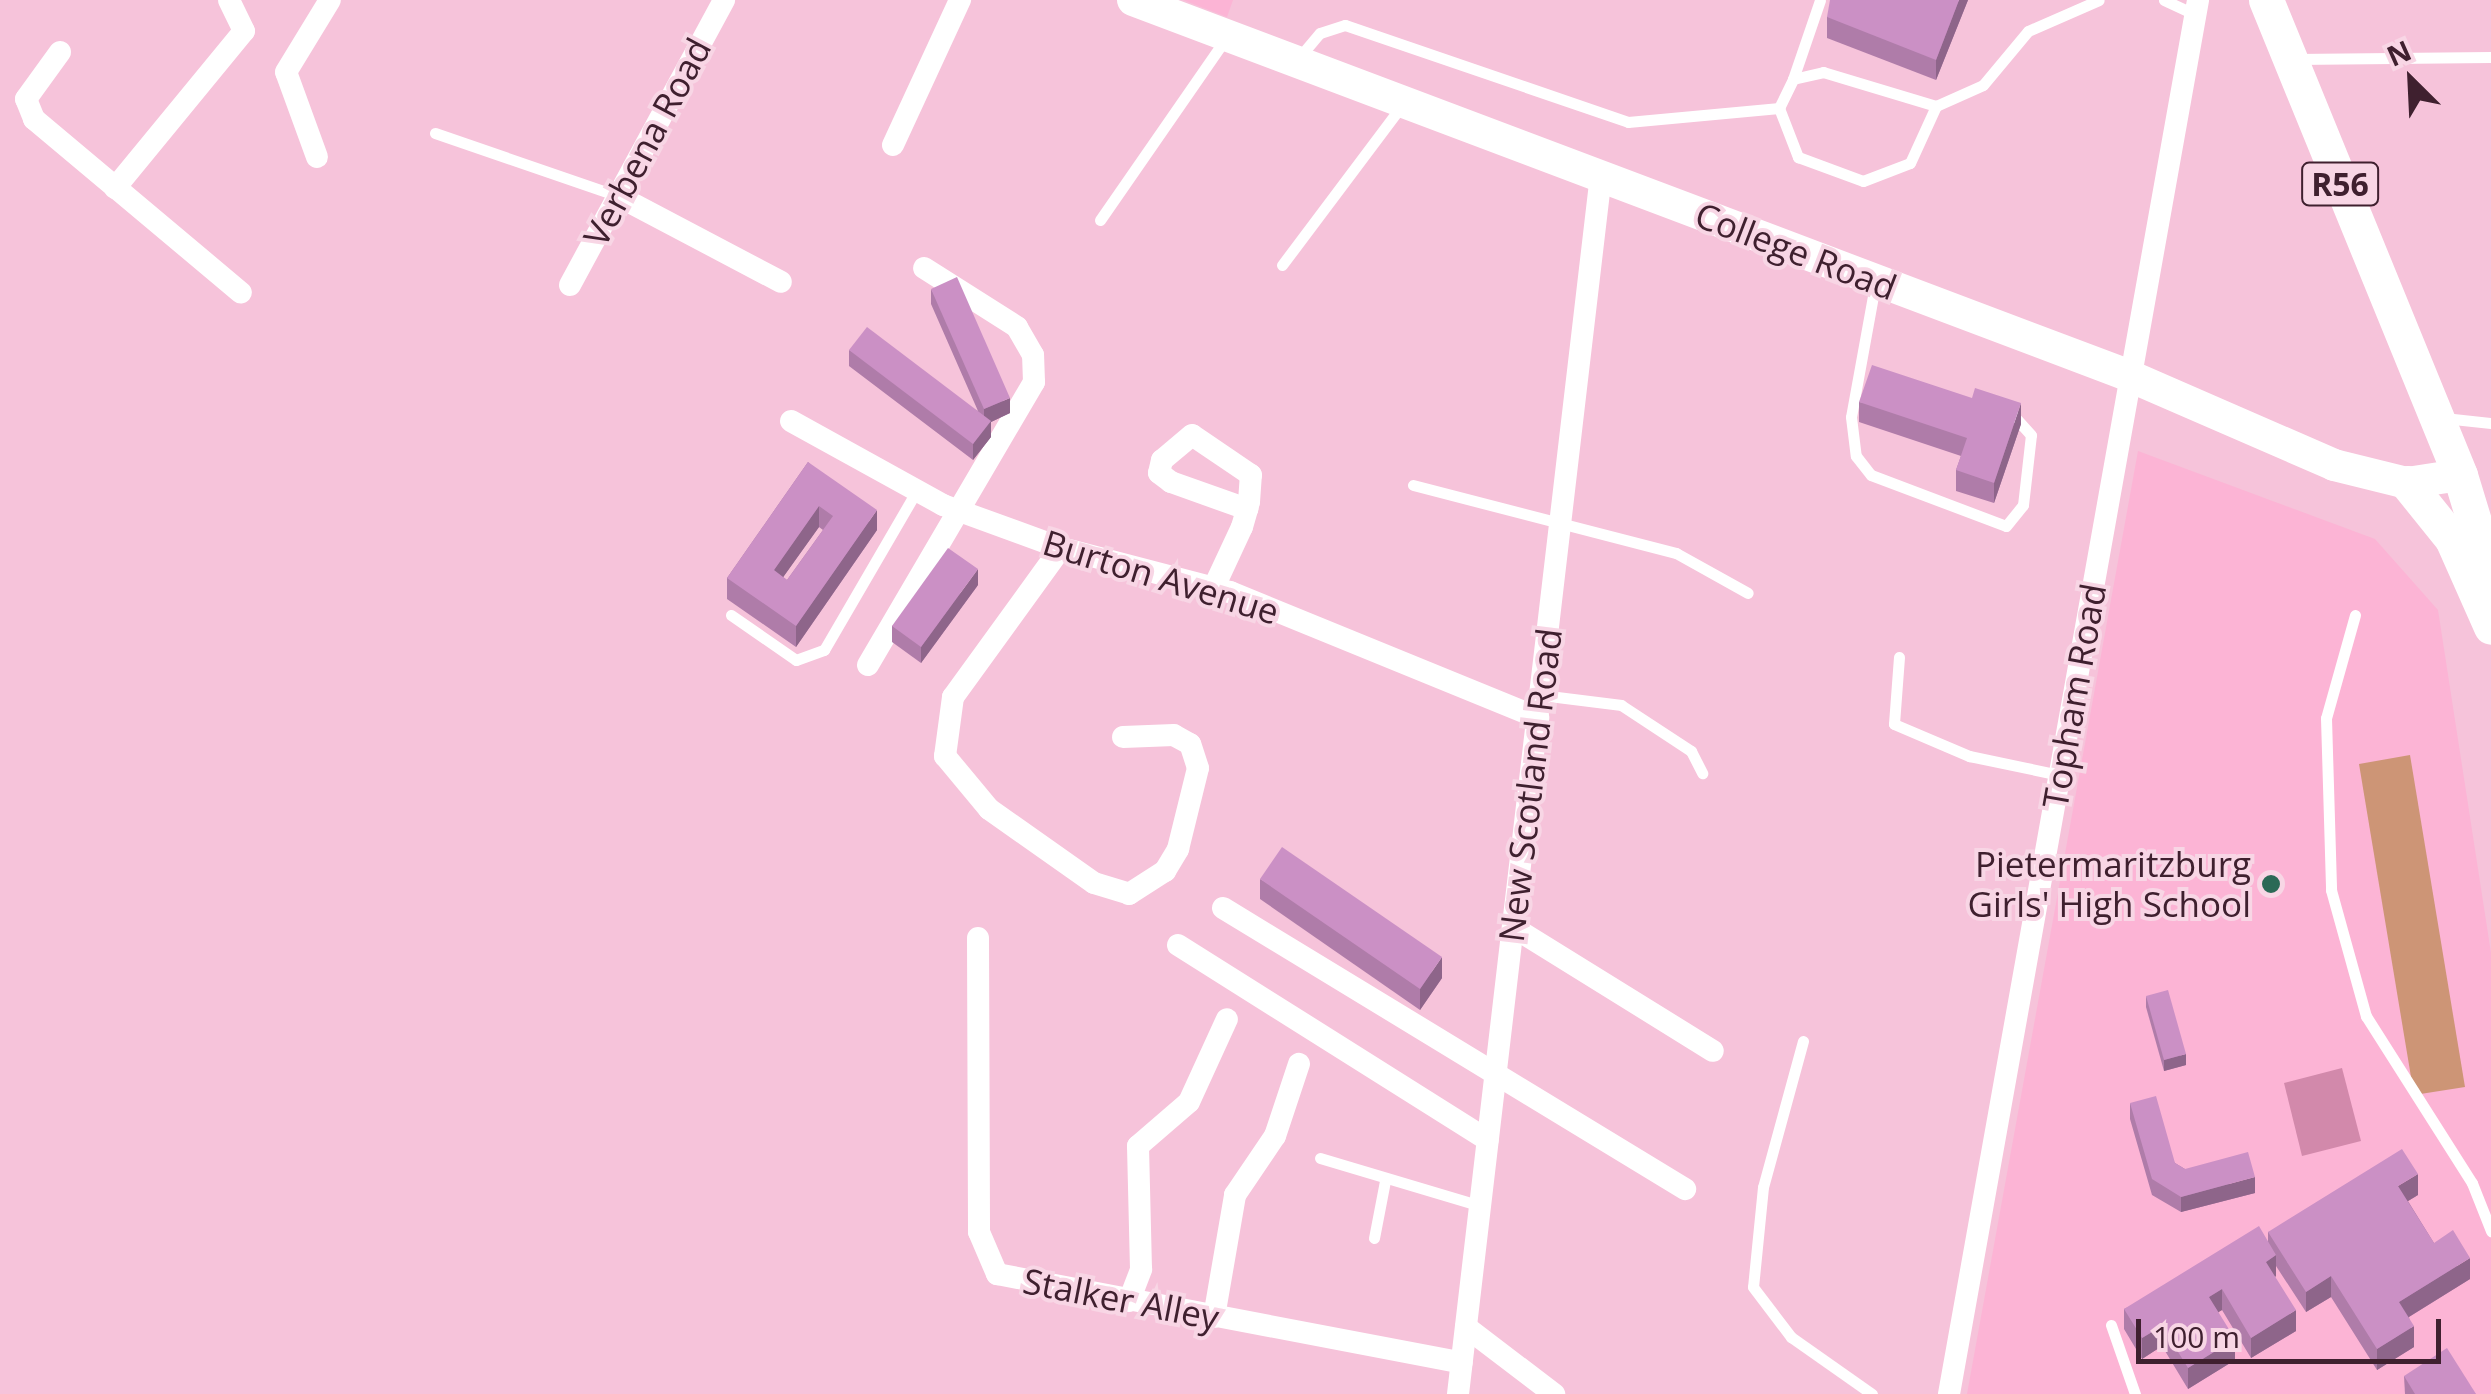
<!DOCTYPE html>
<style>
body{margin:0}
#map{position:relative;width:2491px;height:1394px;overflow:hidden;background:#f6c3da;font-family:"Open Sans",sans-serif}
div>[style]{position:absolute}
[style*='--x']{left:calc(var(--x)*1px);top:calc(var(--y)*1px);width:calc(var(--w)*1px);rotate:calc(var(--a)*1deg)}
.built>*{inset:0;background:#fcb4d5}
.green>*{inset:0;background:#cd9576}
.water>*{inset:0;background:#d289ab}
.lane>*{height:11px;margin:-5.5px;padding:0 5.5px;transform-origin:5.5px;border-radius:5.5px;background:#fff}
.street>*{height:22px;margin:-11px;padding:0 11px;transform-origin:11px;border-radius:11px;background:#fff}
.secondary>*{height:32px;margin:-16px;padding:0 16px;transform-origin:16px;border-radius:16px;background:#fff}
.primary>*{height:35px;margin:-17.5px;padding:0 17.5px;transform-origin:17.5px;border-radius:17.5px;background:#fff}
.wall>*{inset:0;background:#af7ca9}
.shaded-wall>*{inset:0;background:#8e658a}
.building>*{inset:0;background:#cb90c5}
.dots>*{width:28px;height:28px;translate:-50% -50%;box-sizing:border-box;border:5px solid #f8d6e5;border-radius:50%}
span{translate:-50% -50%;white-space:nowrap;text-align:center;line-height:1.15;-webkit-text-stroke:8px #f8d6e5;paint-order:stroke}
.shield-label span{padding:2px 8px;background:#f8d6e5;border:2px solid;border-radius:8px;-webkit-text-stroke-width:0}
.shield-label{font-size:32px;color:#3f202f;font-weight:700}
.street-label{font-size:35px;color:#3f202f}
.poi-label{font-size:35px;color:#3f202f}
.right{translate:-100% -50%;text-align:right}
.north{position:absolute;left:2361px;top:30px;width:100px;height:100px;-webkit-text-stroke:8px #f8d6e5;paint-order:stroke;rotate:336deg;font-size:28px;font-weight:700;line-height:40px;text-align:center;color:#3f202f}
.north::after{content:'';display:block;margin:auto;width:35px;height:45px;background:#3f202f;clip-path:polygon(50% 0,100% 100%,50% 72%,0 100%)}
.scale{position:absolute;left:2136px;top:1319px;width:305px;height:45px;box-sizing:border-box;border:5px solid #3f202f;border-top:0;padding-left:12px;font-size:30px;line-height:35px;white-space:nowrap;color:#3f202f;-webkit-text-stroke:8px #f8d6e5;paint-order:stroke}
</style>
<div id="map">
<div class="built">
<i style="clip-path:polygon(1183px 0,1233px 0,1227px 17px)"></i>
<i style="clip-path:polygon(2138px 451px,2375px 539px,2438px 610px,2491px 953px,2491px 1394px,1967px 1394px)"></i>
</div>
<div class="green">
<i style="clip-path:polygon(2410px 755px,2465px 1087px,2414px 1095px,2359px 764px)"></i>
</div>
<div class="water">
<i style="clip-path:polygon(2342px 1068px,2361px 1141px,2302px 1156px,2284px 1083px)"></i>
</div>
<div class="lane">
<i style="--x:2164;--y:0;--w:29;--a:25"></i>
<i style="--x:2295;--y:59;--w:196;--a:-0.6"></i>
<i style="--x:1297;--y:60;--w:35;--a:-50"></i>
<i style="--x:1320;--y:33;--w:26;--a:-18"></i>
<i style="--x:1345;--y:25;--w:299;--a:18.9"></i>
<i style="--x:1628;--y:122;--w:152;--a:-5.3"></i>
<i style="--x:1779;--y:108;--w:32;--a:-64"></i>
<i style="--x:1793;--y:79;--w:31;--a:-13"></i>
<i style="--x:1823;--y:72;--w:118;--a:16.7"></i>
<i style="--x:1936;--y:106;--w:51;--a:-24.1"></i>
<i style="--x:1983;--y:85;--w:70;--a:-50.2"></i>
<i style="--x:2028;--y:31;--w:77;--a:-23.6"></i>
<i style="--x:1793;--y:79;--w:83;--a:-71.1"></i>
<i style="--x:1779;--y:108;--w:53;--a:68.8"></i>
<i style="--x:1798;--y:157;--w:69;--a:20.3"></i>
<i style="--x:1863;--y:181;--w:50;--a:-21"></i>
<i style="--x:1910;--y:163;--w:63;--a:-65.5"></i>
<i style="--x:435;--y:133;--w:194;--a:19"></i>
<i style="--x:1100;--y:220;--w:221;--a:-55.3"></i>
<i style="--x:1282;--y:265;--w:201;--a:-53.1"></i>
<i style="--x:1875;--y:285;--w:134;--a:100.3"></i>
<i style="--x:1851;--y:417;--w:39;--a:83"></i>
<i style="--x:1856;--y:456;--w:24;--a:52"></i>
<i style="--x:1871;--y:475;--w:144;--a:20.7"></i>
<i style="--x:2006;--y:526;--w:27;--a:-51"></i>
<i style="--x:2023;--y:505;--w:70;--a:-83.5"></i>
<i style="--x:2031;--y:435;--w:30;--a:-132"></i>
<i style="--x:2444;--y:418;--w:47;--a:6.1"></i>
<i style="--x:1413;--y:485;--w:272;--a:14.5"></i>
<i style="--x:1676;--y:553;--w:82;--a:29.1"></i>
<i style="--x:731;--y:615;--w:79;--a:34.7"></i>
<i style="--x:796;--y:660;--w:30;--a:-20"></i>
<i style="--x:824;--y:650;--w:185;--a:-59.8"></i>
<i style="--x:2355;--y:615;--w:107;--a:105.7"></i>
<i style="--x:2326;--y:718;--w:172;--a:88.3"></i>
<i style="--x:2331;--y:890;--w:131;--a:74.5"></i>
<i style="--x:2366;--y:1016;--w:198;--a:57.6"></i>
<i style="--x:2472;--y:1183;--w:52;--a:68.4"></i>
<i style="--x:1899;--y:657;--w:67;--a:94.3"></i>
<i style="--x:1894;--y:724;--w:82;--a:23.1"></i>
<i style="--x:1969;--y:756;--w:93;--a:11.8"></i>
<i style="--x:1541;--y:695;--w:81;--a:7.1"></i>
<i style="--x:1621;--y:705;--w:84;--a:33.3"></i>
<i style="--x:1691;--y:751;--w:25;--a:63"></i>
<i style="--x:1803;--y:1041;--w:151;--a:105.3"></i>
<i style="--x:1763;--y:1187;--w:100;--a:95.7"></i>
<i style="--x:1753;--y:1287;--w:63;--a:52.8"></i>
<i style="--x:1791;--y:1337;--w:99;--a:35.1"></i>
<i style="--x:1320;--y:1158;--w:168;--a:16.6"></i>
<i style="--x:1374;--y:1238;--w:58;--a:-79.1"></i>
<i style="--x:2111;--y:1325;--w:73;--a:70.8"></i>
</div>
<div class="street">
<i style="--x:60;--y:52;--w:58;--a:125.9"></i>
<i style="--x:26;--y:99;--w:22;--a:68"></i>
<i style="--x:34;--y:119;--w:270;--a:40"></i>
<i style="--x:893;--y:145;--w:160;--a:-65.2"></i>
<i style="--x:317;--y:157;--w:90;--a:-110"></i>
<i style="--x:286;--y:72;--w:84;--a:-58.6"></i>
<i style="--x:115;--y:188;--w:203;--a:-50.6"></i>
<i style="--x:244;--y:31;--w:34;--a:-116"></i>
<i style="--x:618;--y:196;--w:184;--a:27.8"></i>
<i style="--x:570;--y:285;--w:324;--a:-61.6"></i>
<i style="--x:791;--y:421;--w:174;--a:28.9"></i>
<i style="--x:943;--y:505;--w:126;--a:20"></i>
<i style="--x:1061;--y:548;--w:175;--a:14.6"></i>
<i style="--x:1230;--y:592;--w:333;--a:22.2"></i>
<i style="--x:1061;--y:548;--w:184;--a:125.9"></i>
<i style="--x:953;--y:697;--w:60;--a:97.7"></i>
<i style="--x:945;--y:756;--w:69;--a:50.3"></i>
<i style="--x:989;--y:809;--w:128;--a:35.2"></i>
<i style="--x:1094;--y:883;--w:37;--a:17"></i>
<i style="--x:1129;--y:894;--w:43;--a:-32.6"></i>
<i style="--x:1165;--y:871;--w:26;--a:-59"></i>
<i style="--x:1178;--y:849;--w:83;--a:-76.1"></i>
<i style="--x:1198;--y:768;--w:25;--a:-108"></i>
<i style="--x:1190;--y:744;--w:18;--a:-151"></i>
<i style="--x:1174;--y:735;--w:51;--a:177.8"></i>
<i style="--x:1214;--y:587;--w:66;--a:-65"></i>
<i style="--x:1242;--y:527;--w:19;--a:-74"></i>
<i style="--x:1247;--y:509;--w:7;--a:-74"></i>
<i style="--x:1249;--y:502;--w:27;--a:-86"></i>
<i style="--x:1251;--y:475;--w:71;--a:-145.9"></i>
<i style="--x:1192;--y:435;--w:39;--a:140"></i>
<i style="--x:1162;--y:460;--w:13;--a:103"></i>
<i style="--x:1159;--y:473;--w:15;--a:37"></i>
<i style="--x:1171;--y:482;--w:81;--a:19.6"></i>
<i style="--x:868;--y:665;--w:328;--a:-59.6"></i>
<i style="--x:1034;--y:382;--w:27;--a:-92"></i>
<i style="--x:1033;--y:355;--w:32;--a:-120"></i>
<i style="--x:1017;--y:327;--w:110;--a:-147.6"></i>
<i style="--x:1223;--y:908;--w:541;--a:31.31"></i>
<i style="--x:1513;--y:927;--w:235;--a:31.8"></i>
<i style="--x:978;--y:938;--w:294;--a:89.8"></i>
<i style="--x:979;--y:1232;--w:46;--a:66.8"></i>
<i style="--x:997;--y:1274;--w:473;--a:10.8"></i>
<i style="--x:1178;--y:945;--w:366;--a:32.2"></i>
<i style="--x:1129;--y:1301;--w:34;--a:-69"></i>
<i style="--x:1141;--y:1269;--w:123;--a:-91.4"></i>
<i style="--x:1138;--y:1146;--w:67;--a:-40.8"></i>
<i style="--x:1189;--y:1102;--w:91;--a:-65.4"></i>
<i style="--x:1214;--y:1317;--w:124;--a:-80.2"></i>
<i style="--x:1235;--y:1195;--w:71;--a:-55.9"></i>
<i style="--x:1275;--y:1136;--w:76;--a:-71.6"></i>
<i style="--x:1466;--y:1327;--w:111;--a:37.3"></i>
<i style="--x:1458;--y:1394;--w:1227;--a:-83.31"></i>
<i style="--x:1949;--y:1394;--w:1416;--a:-79.87"></i>
</div>
<div class="secondary">
<i style="--x:1133;--y:0;--w:1060;--a:20.66"></i>
<i style="--x:2125;--y:374;--w:228;--a:23.5"></i>
<i style="--x:2334;--y:465;--w:75;--a:13.9"></i>
<i style="--x:2407;--y:483;--w:54;--a:-8.6"></i>
</div>
<div class="primary">
<i style="--x:2266;--y:0;--w:513;--a:67.78"></i>
<i style="--x:2460;--y:475;--w:107;--a:73.1"></i>
<i style="--x:2407;--y:483;--w:72;--a:51.2"></i>
<i style="--x:2452;--y:539;--w:96;--a:66.1"></i>
</div>
<div class="wall">
<i style="clip-path:polygon(1968px 0,1936px 80px,1827px 38px,1827px 17px)"></i>
<i style="clip-path:polygon(931px 289px,1010px 413px,991px 422px,991px 437px,973px 460px,849px 366px,849px 350px,978px 411px,931px 304px)"></i>
<i style="clip-path:polygon(1859px 402px,2021px 424px,1994px 503px,1956px 491px,1956px 470px,1961px 456px,1859px 422px)"></i>
<i style="clip-path:polygon(evenodd,808px 462px,877px 530px,796px 647px,727px 599px,727px 578px,808px 462px,819px 527px,823px 530px,787px 580px,783px 577px,819px 527px)"></i>
<i style="clip-path:polygon(978px 585px,921px 663px,892px 642px,892px 626px)"></i>
<i style="clip-path:polygon(1260px 879px,1442px 978px,1420px 1010px,1260px 899px)"></i>
<i style="clip-path:polygon(2146px 996px,2186px 1065px,2164px 1071px,2146px 1007px)"></i>
<i style="clip-path:polygon(2130px 1103px,2175px 1163px,2185px 1169px,2255px 1193px,2181px 1212px,2152px 1195px,2130px 1119px)"></i>
<i style="clip-path:polygon(2418px 1195px,2408px 1201px,2434px 1243px,2470px 1279px,2409px 1317px,2414px 1347px,2377px 1370px,2331px 1297px,2306px 1312px,2276px 1266px,2276px 1276px,2275px 1277px,2296px 1331px,2251px 1358px,2222px 1310px,2218px 1312px,2235px 1360px,2188px 1389px,2162px 1346px,2142px 1359px,2124px 1329px,2124px 1309px,2268px 1242px,2268px 1232px)"></i>
<i style="clip-path:polygon(2404px 1376px,2476px 1394px,2405px 1394px)"></i>
</div>
<div class="shaded-wall">
<i style="clip-path:polygon(1959px 0,1968px 0,1936px 80px,1936px 60px)"></i>
<i style="clip-path:polygon(1010px 398px,1010px 413px,991px 422px,991px 437px,973px 460px,973px 444px,984px 425px,984px 409px)"></i>
<i style="clip-path:polygon(2021px 403px,2021px 424px,1994px 503px,1994px 483px)"></i>
<i style="clip-path:polygon(819px 506px,819px 527px,774px 590px,774px 570px)"></i>
<i style="clip-path:polygon(877px 510px,877px 530px,796px 647px,796px 626px)"></i>
<i style="clip-path:polygon(978px 569px,978px 585px,921px 663px,921px 647px)"></i>
<i style="clip-path:polygon(1442px 957px,1442px 978px,1420px 1010px,1420px 989px)"></i>
<i style="clip-path:polygon(2186px 1054px,2186px 1065px,2164px 1071px,2164px 1060px)"></i>
<i style="clip-path:polygon(2418px 1174px,2418px 1195px,2398px 1207px,2398px 1186px)"></i>
<i style="clip-path:polygon(2255px 1177px,2255px 1193px,2181px 1212px,2181px 1197px)"></i>
<i style="clip-path:polygon(2276px 1255px,2276px 1276px,2266px 1283px,2266px 1262px)"></i>
<i style="clip-path:polygon(2470px 1258px,2470px 1279px,2399px 1323px,2399px 1302px)"></i>
<i style="clip-path:polygon(2331px 1276px,2331px 1297px,2306px 1312px,2306px 1292px)"></i>
<i style="clip-path:polygon(2222px 1289px,2222px 1310px,2209px 1318px,2209px 1297px)"></i>
<i style="clip-path:polygon(2296px 1310px,2296px 1331px,2251px 1358px,2251px 1338px)"></i>
<i style="clip-path:polygon(2162px 1326px,2162px 1346px,2142px 1359px,2142px 1338px)"></i>
<i style="clip-path:polygon(2414px 1326px,2414px 1347px,2377px 1370px,2377px 1349px)"></i>
<i style="clip-path:polygon(2235px 1339px,2235px 1360px,2188px 1389px,2188px 1368px)"></i>
</div>
<div class="building">
<i style="clip-path:polygon(1830px 0,1959px 0,1936px 60px,1827px 17px)"></i>
<i style="clip-path:polygon(957px 277px,1010px 398px,984px 409px,931px 289px)"></i>
<i style="clip-path:polygon(867px 327px,991px 421px,973px 444px,849px 350px)"></i>
<i style="clip-path:polygon(1872px 365px,1972px 398px,1975px 388px,2021px 403px,1994px 483px,1956px 470px,1967px 438px,1859px 402px)"></i>
<i style="clip-path:polygon(evenodd,808px 462px,877px 510px,796px 626px,727px 578px,808px 462px,819px 506px,833px 516px,787px 580px,774px 570px,819px 506px)"></i>
<i style="clip-path:polygon(948px 548px,978px 569px,921px 647px,892px 626px)"></i>
<i style="clip-path:polygon(1282px 847px,1442px 957px,1420px 989px,1260px 879px)"></i>
<i style="clip-path:polygon(2168px 990px,2186px 1054px,2164px 1060px,2146px 996px)"></i>
<i style="clip-path:polygon(2156px 1096px,2175px 1163px,2185px 1169px,2248px 1152px,2255px 1177px,2181px 1197px,2152px 1179px,2130px 1103px)"></i>
<i style="clip-path:polygon(2402px 1149px,2418px 1174px,2398px 1186px,2434px 1243px,2453px 1230px,2470px 1258px,2399px 1302px,2414px 1326px,2377px 1349px,2331px 1276px,2306px 1292px,2268px 1232px)"></i>
<i style="clip-path:polygon(2259px 1226px,2276px 1255px,2266px 1262px,2296px 1310px,2251px 1338px,2222px 1289px,2209px 1297px,2235px 1339px,2188px 1368px,2162px 1326px,2142px 1338px,2124px 1309px)"></i>
<i style="clip-path:polygon(2447px 1348px,2476px 1394px,2415px 1394px,2404px 1376px)"></i>
</div>
<div class="dots">
<i style="left:2271px;top:884px;background:#2b6956"></i>
</div>
<div class="shield-label">
<span style="left:2340px;top:184px">R56</span>
</div>
<div class="street-label">
<span style="left:647px;top:142px;rotate:-62deg">Verbena Road</span>
<span style="left:1796px;top:251px;rotate:21deg">College Road</span>
<span style="left:1161px;top:577px;rotate:17deg">Burton Avenue</span>
<span style="left:2074px;top:696px;rotate:-80deg">Topham Road</span>
<span style="left:1530px;top:785px;rotate:-83deg">New Scotland Road</span>
<span style="left:1121px;top:1299px;rotate:11deg">Stalker Alley</span>
</div>
<div class="poi-label">
<span class="right" style="left:2251px;top:884px">Pietermaritzburg<br>Girls' High School</span>
</div>
<div class="north">N</div>
<div class="scale">100 m</div>
</div>
